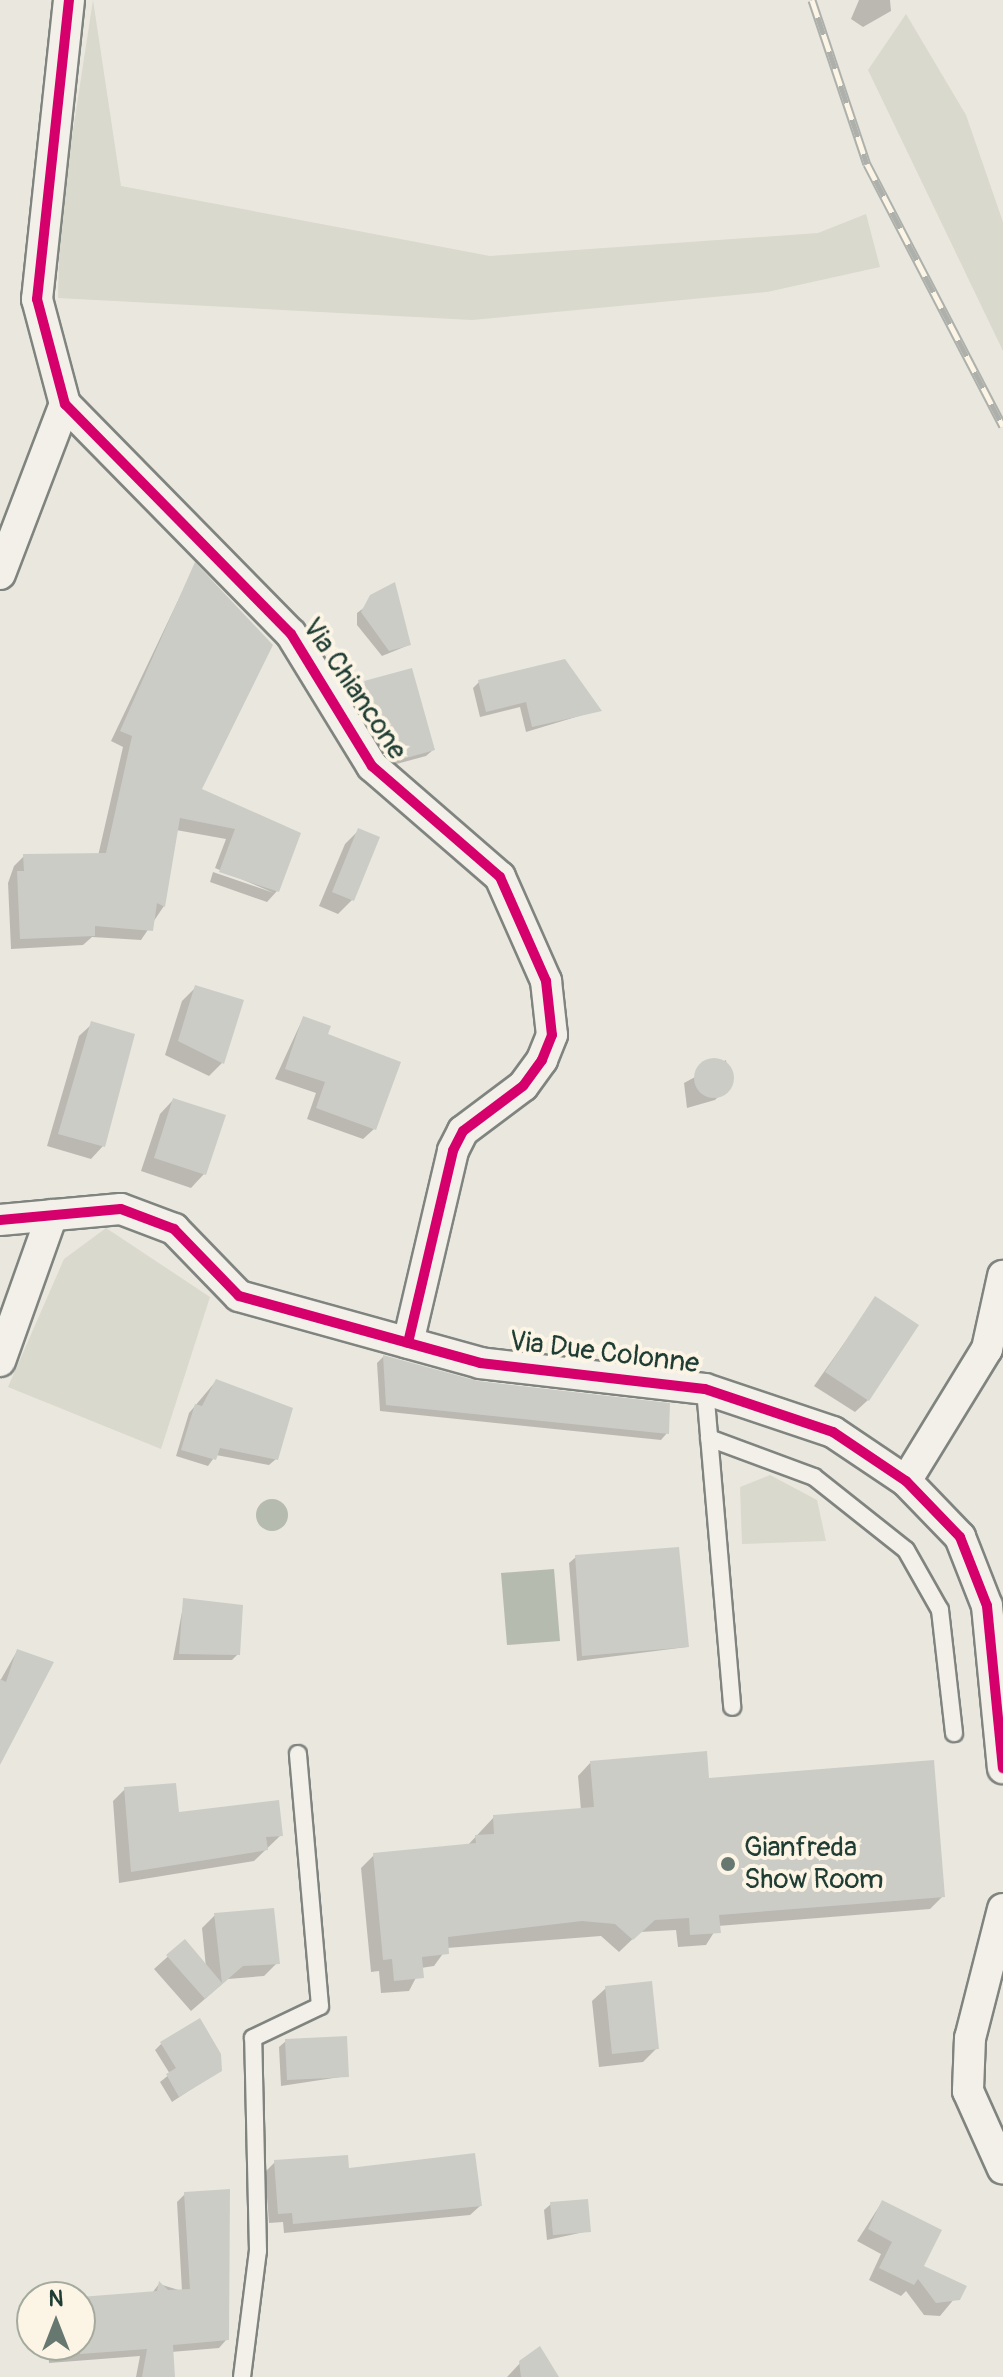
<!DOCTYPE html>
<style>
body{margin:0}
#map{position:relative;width:1003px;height:2377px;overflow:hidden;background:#eae7df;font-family:Pangolin,sans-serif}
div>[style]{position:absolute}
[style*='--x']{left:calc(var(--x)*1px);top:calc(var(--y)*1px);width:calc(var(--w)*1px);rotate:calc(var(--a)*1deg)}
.green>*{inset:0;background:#dad9cd}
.water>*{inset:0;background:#b6bbaf}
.round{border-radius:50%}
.shadow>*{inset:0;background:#0003}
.building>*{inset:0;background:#ccccc6}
.roads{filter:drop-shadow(2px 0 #80847f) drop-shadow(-2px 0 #80847f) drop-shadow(0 2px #80847f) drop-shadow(0 -2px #80847f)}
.service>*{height:16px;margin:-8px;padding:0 8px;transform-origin:8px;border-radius:8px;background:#f3f0ea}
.minor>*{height:30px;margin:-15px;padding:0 15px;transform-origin:15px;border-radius:15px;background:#f3f0ea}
.rail>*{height:9px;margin-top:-4.5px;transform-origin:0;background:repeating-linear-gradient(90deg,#fcf5e5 0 18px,#aeb1ab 0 36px);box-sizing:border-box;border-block:2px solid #aeb1ab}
.cycleway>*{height:10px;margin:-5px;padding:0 5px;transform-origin:5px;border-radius:5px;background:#d6006c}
.dots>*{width:22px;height:22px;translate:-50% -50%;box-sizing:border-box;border:4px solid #fcf5e5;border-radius:50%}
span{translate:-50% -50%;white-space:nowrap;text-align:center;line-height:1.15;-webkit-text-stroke:8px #fcf5e5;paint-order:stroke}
.street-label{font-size:28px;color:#1f3d34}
.poi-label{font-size:28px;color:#1f3d34}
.left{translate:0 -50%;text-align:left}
.north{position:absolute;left:16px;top:2281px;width:80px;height:80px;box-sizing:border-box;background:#fcf5e5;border:2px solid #a4ab9e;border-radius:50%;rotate:0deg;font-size:22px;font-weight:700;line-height:32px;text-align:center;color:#1f3d34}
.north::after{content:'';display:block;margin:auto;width:28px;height:36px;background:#667870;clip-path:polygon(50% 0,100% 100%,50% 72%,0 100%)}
</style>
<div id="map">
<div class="green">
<i style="clip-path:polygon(93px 0,121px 186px,490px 256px,818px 233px,866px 214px,880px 267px,767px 292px,472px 320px,58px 298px,60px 215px)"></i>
<i style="clip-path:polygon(906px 14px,966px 115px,1003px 222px,1003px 351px,868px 70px)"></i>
<i style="clip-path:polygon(106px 1228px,210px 1297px,161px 1449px,8px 1387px,64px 1259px)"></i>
<i style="clip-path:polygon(770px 1475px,817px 1500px,826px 1541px,742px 1544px,740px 1487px)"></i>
</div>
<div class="water">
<i class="round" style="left:256px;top:1499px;width:32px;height:32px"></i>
<i style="clip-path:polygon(554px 1569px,560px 1641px,507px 1645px,501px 1573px)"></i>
</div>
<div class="shadow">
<i style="clip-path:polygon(859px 0,890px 0,891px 11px,863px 27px,851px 19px)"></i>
<i style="clip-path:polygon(195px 565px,199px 790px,298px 834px,277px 891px,267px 902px,210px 882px,213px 872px,274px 893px,215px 868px,226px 839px,176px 830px,164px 906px,141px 940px,92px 937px,83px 945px,11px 949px,8px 883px,14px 866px,24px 856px,98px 856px,123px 747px,111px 741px)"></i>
<i style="clip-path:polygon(394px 585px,409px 645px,382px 656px,357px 625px,357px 613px)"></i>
<i style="clip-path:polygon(479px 682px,599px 710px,526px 732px,520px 707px,480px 717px,473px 688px)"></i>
<i style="clip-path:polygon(366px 683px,433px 750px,426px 756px,389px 766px,385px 750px,376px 752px,359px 690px)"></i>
<i style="clip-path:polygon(359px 830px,378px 838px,352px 900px,338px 914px,319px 906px,345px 844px)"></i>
<i style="clip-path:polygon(196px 987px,222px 1063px,209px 1076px,165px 1055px,182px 1001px)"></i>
<i style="clip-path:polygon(303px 1018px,326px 1036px,374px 1129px,363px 1139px,307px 1119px,316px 1093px,275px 1079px)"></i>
<i style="clip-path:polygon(92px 1024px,103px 1146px,91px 1159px,47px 1146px,79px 1036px)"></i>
<i style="clip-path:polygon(726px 1060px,729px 1086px,715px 1100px,687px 1108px,684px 1083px)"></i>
<i style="clip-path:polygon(173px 1100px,204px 1174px,191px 1188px,141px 1171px,160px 1114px)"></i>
<i style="clip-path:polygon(876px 1298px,868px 1400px,855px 1412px,814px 1386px)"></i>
<i style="clip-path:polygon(383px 1357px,667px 1433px,661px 1440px,380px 1411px,377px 1363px)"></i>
<i style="clip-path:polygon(216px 1381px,276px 1459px,269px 1465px,216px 1455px,208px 1466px,176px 1456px,189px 1413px)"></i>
<i style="clip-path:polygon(576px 1557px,687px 1647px,577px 1661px,569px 1563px)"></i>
<i style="clip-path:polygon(184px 1601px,238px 1654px,232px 1660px,173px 1660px)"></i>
<i style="clip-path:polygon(17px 1651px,0 1759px,0 1681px)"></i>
<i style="clip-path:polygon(591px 1762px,707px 1780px,943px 1896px,930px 1909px,718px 1926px,706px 1945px,678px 1947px,676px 1930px,640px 1932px,619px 1952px,601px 1936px,447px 1948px,434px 1966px,421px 1968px,409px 1991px,381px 1993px,379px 1971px,371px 1972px,361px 1868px,374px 1855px,467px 1846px,494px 1817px,581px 1810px,578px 1776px)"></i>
<i style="clip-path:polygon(125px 1789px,177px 1814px,281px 1835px,254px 1861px,119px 1883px,113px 1801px)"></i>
<i style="clip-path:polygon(215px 1915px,277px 1963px,264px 1976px,228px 1979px,191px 2011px,154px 1969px,184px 1942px,206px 1968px,202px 1928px)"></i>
<i style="clip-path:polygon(606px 1988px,657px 2048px,643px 2062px,599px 2067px,592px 2001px)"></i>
<i style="clip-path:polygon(286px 2041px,347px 2076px,281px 2086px,279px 2047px)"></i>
<i style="clip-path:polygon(161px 2044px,220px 2070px,172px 2102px,160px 2082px,170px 2074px,155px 2050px)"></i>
<i style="clip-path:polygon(275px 2162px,347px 2170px,480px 2206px,470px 2215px,284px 2233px,283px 2222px,269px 2223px,265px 2172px)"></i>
<i style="clip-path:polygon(185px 2194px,227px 2339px,219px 2348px,171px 2352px,173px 2377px,136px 2377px,140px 2356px,49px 2363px,48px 2345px,80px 2345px,80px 2299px,152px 2293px,159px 2284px,182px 2291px,177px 2202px)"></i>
<i style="clip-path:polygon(882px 2202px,922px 2266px,964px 2287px,940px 2316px,924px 2315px,906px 2291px,901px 2296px,869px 2280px,881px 2254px,857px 2241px)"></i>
<i style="clip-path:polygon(551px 2204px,589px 2231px,547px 2240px,544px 2210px)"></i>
<i style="clip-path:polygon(521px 2362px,557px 2377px,507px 2377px)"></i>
</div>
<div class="building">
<i style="clip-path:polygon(195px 562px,273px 645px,202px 789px,301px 833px,279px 892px,219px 872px,235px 829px,180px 818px,165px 907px,157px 903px,153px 931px,95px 926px,95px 936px,20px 939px,17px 871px,24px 871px,23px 854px,106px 853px,132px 736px,120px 731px)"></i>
<i style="clip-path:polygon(395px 582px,411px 645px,389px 651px,361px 612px,370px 595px)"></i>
<i style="clip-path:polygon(565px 659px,602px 711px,532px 727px,526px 702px,486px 712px,478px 680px)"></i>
<i style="clip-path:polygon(412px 668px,435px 750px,395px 761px,391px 744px,382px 747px,364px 681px)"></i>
<i style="clip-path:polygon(358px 828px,380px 837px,354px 901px,332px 892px)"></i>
<i style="clip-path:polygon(195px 985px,244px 1000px,224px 1064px,178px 1041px)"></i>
<i style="clip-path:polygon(303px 1016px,331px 1026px,328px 1034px,401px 1062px,376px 1130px,316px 1108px,325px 1082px,285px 1069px)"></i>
<i style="clip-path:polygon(91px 1021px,135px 1034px,105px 1147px,58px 1134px)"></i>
<i class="round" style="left:694px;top:1058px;width:40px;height:40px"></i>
<i style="clip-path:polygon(173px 1098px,226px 1115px,206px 1175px,154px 1158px)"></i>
<i style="clip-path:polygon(875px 1296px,919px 1325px,869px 1401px,825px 1372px)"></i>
<i style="clip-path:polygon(383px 1355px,478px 1381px,670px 1403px,669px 1434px,386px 1405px)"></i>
<i style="clip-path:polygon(216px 1379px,293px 1408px,278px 1460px,220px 1448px,216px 1460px,181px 1450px,195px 1404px,202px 1406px)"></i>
<i style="clip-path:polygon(679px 1547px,689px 1647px,582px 1656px,575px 1555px)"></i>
<i style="clip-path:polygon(183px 1598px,243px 1605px,240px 1655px,179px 1654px)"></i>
<i style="clip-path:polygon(17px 1649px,54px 1662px,0 1765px,0 1679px,6px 1682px)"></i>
<i style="clip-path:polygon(707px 1751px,709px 1778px,934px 1760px,945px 1897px,719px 1915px,721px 1933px,690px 1935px,689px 1918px,655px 1920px,633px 1940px,615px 1924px,582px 1921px,448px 1937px,449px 1954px,422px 1957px,424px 1978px,394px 1981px,392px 1959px,383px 1960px,373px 1853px,476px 1843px,475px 1835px,494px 1834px,493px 1815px,594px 1807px,590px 1761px)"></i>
<i style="clip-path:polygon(176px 1783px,179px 1812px,279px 1800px,283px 1836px,266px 1837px,268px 1850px,131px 1872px,124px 1787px)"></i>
<i style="clip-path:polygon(274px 1908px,280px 1964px,243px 1966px,205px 1999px,166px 1955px,185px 1939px,222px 1983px,214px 1913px)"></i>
<i style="clip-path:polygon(652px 1981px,659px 2049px,612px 2054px,605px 1986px)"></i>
<i style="clip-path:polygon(200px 2018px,221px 2054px,222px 2071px,179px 2097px,166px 2074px,176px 2068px,160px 2042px)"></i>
<i style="clip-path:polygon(347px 2036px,349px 2077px,287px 2080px,285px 2039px)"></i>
<i style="clip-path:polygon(475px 2153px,482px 2206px,293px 2224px,292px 2213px,278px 2214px,274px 2160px,348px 2155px,349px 2168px)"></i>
<i style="clip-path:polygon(230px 2189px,229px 2340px,173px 2345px,175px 2377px,142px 2377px,147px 2349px,80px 2354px,80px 2297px,157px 2291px,159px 2281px,168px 2290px,190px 2289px,184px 2192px)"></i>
<i style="clip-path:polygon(588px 2199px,591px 2232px,553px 2235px,550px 2202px)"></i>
<i style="clip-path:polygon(882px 2200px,942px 2230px,924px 2266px,967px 2286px,960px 2300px,936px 2303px,918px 2279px,914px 2285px,879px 2268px,892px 2242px,868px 2229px)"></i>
<i style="clip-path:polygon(540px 2346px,559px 2377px,521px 2377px,519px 2361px)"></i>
</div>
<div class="roads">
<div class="service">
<i style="--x:705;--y:1389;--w:319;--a:85.1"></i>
<i style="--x:709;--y:1438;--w:112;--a:20.4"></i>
<i style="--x:814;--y:1477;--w:117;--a:38.4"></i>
<i style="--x:906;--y:1550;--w:69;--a:60.5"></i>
<i style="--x:940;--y:1610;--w:124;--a:83.5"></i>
<i style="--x:242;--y:2377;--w:127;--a:-82.8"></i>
<i style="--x:258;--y:2251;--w:213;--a:-91.3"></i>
<i style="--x:253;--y:2038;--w:74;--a:-25.5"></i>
<i style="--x:320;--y:2006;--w:253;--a:-95"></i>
</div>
<div class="minor">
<i style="--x:69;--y:0;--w:301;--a:96.1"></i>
<i style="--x:37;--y:299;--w:109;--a:75.1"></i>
<i style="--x:65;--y:404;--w:322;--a:45.5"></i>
<i style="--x:291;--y:634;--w:155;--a:58.5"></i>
<i style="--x:372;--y:766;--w:169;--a:40.9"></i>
<i style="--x:500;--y:877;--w:114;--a:66.1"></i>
<i style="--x:546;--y:981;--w:54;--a:83.7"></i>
<i style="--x:552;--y:1035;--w:27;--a:112"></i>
<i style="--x:542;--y:1060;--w:32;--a:126"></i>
<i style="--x:523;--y:1086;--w:75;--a:143.1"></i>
<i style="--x:463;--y:1131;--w:22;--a:117"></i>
<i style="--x:453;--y:1151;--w:197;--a:103.2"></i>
<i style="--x:0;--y:574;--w:182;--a:-69.1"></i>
<i style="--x:0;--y:1220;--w:121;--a:-5.2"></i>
<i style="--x:121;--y:1209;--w:57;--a:20.7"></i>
<i style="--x:174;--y:1229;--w:93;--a:45.9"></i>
<i style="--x:239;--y:1296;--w:250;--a:15.5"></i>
<i style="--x:480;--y:1363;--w:226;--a:6.6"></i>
<i style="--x:705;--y:1389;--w:135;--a:18.6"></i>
<i style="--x:833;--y:1432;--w:88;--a:33.9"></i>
<i style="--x:906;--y:1481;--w:78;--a:46"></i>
<i style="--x:960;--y:1537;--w:74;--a:68.6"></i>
<i style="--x:987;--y:1606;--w:163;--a:84.4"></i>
<i style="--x:0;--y:1361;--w:155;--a:-70.4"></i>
<i style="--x:906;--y:1481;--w:155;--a:-58.5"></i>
<i style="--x:987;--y:1349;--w:75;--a:-77.6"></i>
<i style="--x:1003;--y:1909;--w:133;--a:104.3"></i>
<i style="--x:970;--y:2038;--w:53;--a:92.2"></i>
<i style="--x:968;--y:2091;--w:85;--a:65.8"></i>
</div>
</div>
<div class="rail">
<i style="--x:812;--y:0;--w:173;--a:71.5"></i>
<i style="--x:867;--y:164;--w:295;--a:62.6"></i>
</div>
<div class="cycleway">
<i style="--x:69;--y:0;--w:301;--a:96.1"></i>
<i style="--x:37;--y:299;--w:109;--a:75.1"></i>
<i style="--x:65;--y:404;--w:322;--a:45.5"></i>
<i style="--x:291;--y:634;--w:155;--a:58.5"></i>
<i style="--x:372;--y:766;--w:169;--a:40.9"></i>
<i style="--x:500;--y:877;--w:114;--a:66.1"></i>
<i style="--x:546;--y:981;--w:54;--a:83.7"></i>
<i style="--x:552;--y:1035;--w:27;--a:112"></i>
<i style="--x:542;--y:1060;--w:32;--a:126"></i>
<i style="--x:523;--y:1086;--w:75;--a:143.1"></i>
<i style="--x:463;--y:1131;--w:22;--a:117"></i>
<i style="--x:453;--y:1151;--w:197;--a:103.2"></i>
<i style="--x:0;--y:1220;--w:121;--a:-5.2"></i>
<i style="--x:121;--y:1209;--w:57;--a:20.7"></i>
<i style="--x:174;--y:1229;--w:93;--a:45.9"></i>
<i style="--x:239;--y:1296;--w:250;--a:15.5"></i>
<i style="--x:480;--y:1363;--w:226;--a:6.6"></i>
<i style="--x:705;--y:1389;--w:135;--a:18.6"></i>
<i style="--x:833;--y:1432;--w:88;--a:33.9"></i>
<i style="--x:906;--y:1481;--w:78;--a:46"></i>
<i style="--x:960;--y:1537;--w:74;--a:68.6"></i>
<i style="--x:987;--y:1606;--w:163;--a:84.4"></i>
</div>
<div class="dots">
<i style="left:728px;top:1864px;background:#667870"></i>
</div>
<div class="street-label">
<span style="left:354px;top:689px;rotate:56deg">Via Chiancone</span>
<span style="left:604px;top:1353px;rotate:7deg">Via Due Colonne</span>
</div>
<div class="poi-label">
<span class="left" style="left:744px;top:1864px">Gianfreda<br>Show Room</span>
</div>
<div class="north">N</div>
</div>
